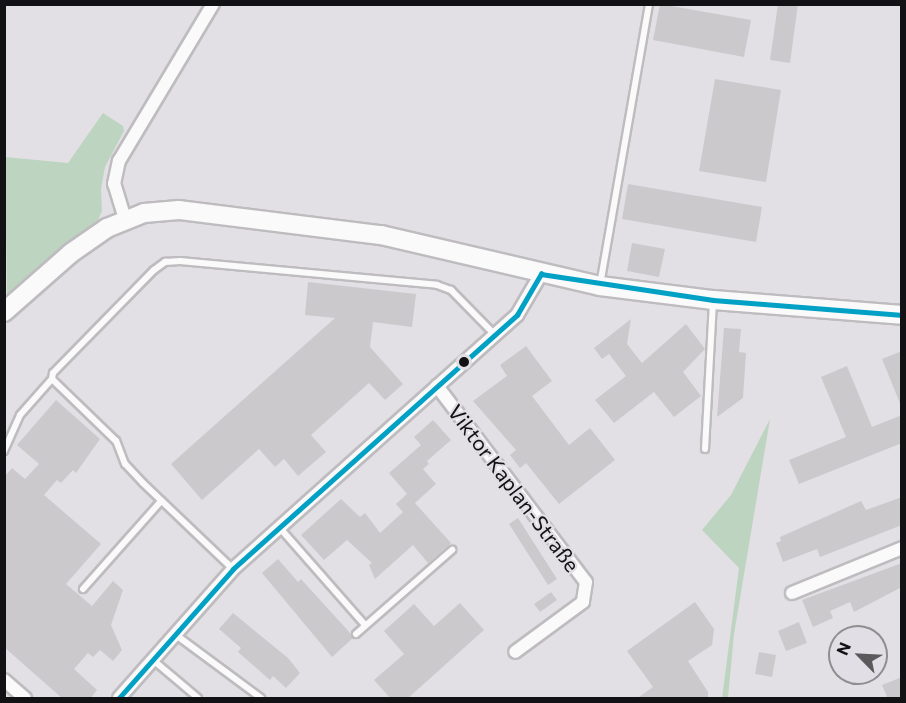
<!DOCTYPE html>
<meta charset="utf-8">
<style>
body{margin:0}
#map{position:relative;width:906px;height:703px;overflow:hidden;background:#e2e0e4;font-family:Commissioner,sans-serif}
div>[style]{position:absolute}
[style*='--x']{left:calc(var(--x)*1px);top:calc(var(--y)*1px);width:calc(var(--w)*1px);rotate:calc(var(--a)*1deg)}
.green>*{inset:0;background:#bdd4c1}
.building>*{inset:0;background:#cbc9cc}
.roads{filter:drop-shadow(2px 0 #bebcbf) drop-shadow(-2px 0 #bebcbf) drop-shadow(0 2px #bebcbf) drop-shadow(0 -2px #bebcbf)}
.service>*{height:6px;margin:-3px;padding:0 3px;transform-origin:3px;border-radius:3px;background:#fbfafb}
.minor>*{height:12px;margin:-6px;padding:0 6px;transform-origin:6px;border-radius:6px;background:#fbfafb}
.secondary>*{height:18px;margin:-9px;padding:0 9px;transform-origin:9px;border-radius:9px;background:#fbfafb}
.bus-1>*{height:4.5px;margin:-2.25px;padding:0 2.25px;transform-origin:2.25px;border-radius:2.25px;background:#01a1c5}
.dots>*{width:16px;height:16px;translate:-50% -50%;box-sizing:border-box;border:3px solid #e1dfe5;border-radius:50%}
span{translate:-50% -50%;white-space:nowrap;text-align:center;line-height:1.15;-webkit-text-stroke:4.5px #e1dfe5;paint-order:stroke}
.street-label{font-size:21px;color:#121113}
.frame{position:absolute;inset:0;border:6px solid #121113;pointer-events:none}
.north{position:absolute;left:828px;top:625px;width:60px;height:60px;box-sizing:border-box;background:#e1dfe5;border:2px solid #8e8d91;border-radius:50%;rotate:294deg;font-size:16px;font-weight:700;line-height:24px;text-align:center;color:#121113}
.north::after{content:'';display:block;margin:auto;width:21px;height:27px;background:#5b595c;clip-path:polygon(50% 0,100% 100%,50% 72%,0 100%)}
</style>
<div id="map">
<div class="green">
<i style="clip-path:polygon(103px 113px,123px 126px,124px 131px,105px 167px,101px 189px,102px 211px,98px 220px,7px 296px,5px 157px,68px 163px)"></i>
<i style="clip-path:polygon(770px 419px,734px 634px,728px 698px,722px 698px,739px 568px,702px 530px,731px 495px)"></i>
</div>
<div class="building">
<i style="clip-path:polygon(660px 4px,751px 20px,744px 57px,653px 40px)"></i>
<i style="clip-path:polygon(778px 4px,798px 4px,790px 63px,770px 60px)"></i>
<i style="clip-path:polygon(715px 79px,781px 90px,766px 182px,699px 171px)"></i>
<i style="clip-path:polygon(628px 184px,762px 207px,756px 242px,622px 219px)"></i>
<i style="clip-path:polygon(632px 243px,665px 249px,659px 277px,627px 271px)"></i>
<i style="clip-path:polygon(308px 282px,416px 294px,412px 327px,373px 322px,370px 347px,403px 384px,385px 400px,369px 383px,311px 435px,326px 452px,298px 476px,284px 459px,275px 467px,259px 449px,202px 500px,171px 464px,335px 318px,305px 315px)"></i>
<i style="clip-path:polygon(631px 319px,627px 344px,642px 363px,686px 324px,705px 349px,683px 372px,701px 396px,674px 417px,654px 392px,614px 423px,595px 400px,626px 376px,609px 354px,602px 359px,594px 348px)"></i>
<i style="clip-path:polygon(724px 328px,741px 329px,739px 352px,746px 353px,743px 398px,717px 417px)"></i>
<i style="clip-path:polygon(526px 346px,552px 381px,532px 396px,569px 445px,590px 428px,615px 460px,559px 504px,526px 463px,520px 468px,510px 455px,516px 450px,473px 401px,507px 376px,500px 365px)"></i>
<i style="clip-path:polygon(902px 351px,902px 406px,901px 406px,882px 359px)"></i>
<i style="clip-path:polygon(847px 366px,872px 427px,902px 415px,902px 443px,799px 484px,789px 460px,846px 437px,821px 377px)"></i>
<i style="clip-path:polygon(56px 400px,100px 439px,76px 473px,73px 470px,61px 483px,57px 480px,44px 495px,101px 544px,66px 584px,92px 606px,113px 581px,123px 590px,111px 625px,122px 650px,113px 661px,100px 650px,93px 657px,88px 653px,74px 669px,97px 690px,90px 699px,63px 699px,4px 647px,4px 477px,12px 468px,25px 479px,39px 464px,17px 445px)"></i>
<i style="clip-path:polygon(433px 420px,451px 440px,427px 461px,429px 464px,423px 469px,436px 484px,415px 503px,451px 543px,428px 563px,413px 545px,375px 579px,369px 565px,372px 563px,347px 540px,324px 560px,301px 535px,341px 499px,360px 517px,365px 513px,380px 533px,403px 512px,396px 504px,407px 494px,389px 473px,421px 445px,414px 437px)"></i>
<i style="clip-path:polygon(902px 497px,902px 525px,820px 557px,817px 549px,783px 562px,776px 543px,781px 541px,780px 537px,861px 501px,866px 510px)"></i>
<i style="clip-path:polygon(518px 518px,557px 579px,548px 585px,509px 524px)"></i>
<i style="clip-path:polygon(278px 559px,298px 582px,301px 579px,351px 634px,353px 638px,332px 657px,262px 573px)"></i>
<i style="clip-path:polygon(902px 563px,902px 587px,854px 612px,850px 602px,830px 611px,833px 618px,813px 627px,802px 600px)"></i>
<i style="clip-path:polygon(551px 592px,557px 600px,540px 612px,534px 604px)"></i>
<i style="clip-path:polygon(695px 602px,714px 629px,712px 645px,688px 661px,708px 692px,708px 699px,636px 699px,653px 687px,627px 651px)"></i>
<i style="clip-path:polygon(460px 603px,484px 630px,407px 699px,391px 699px,374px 680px,404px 654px,384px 631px,414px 604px,434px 626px)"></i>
<i style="clip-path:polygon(233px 613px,288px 658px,300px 673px,286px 688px,273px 676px,270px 680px,238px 652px,241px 648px,219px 629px)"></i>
<i style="clip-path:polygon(799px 622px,807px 643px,786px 651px,778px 631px)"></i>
<i style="clip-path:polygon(759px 652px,776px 655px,772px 677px,755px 674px)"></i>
<i style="clip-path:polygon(902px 677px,902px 699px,888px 699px,882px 685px)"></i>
</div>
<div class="roads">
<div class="service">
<i style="--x:600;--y:285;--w:285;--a:-80.1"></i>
<i style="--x:705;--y:449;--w:148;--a:-86.9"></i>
<i style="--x:4;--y:451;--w:39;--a:-66"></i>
<i style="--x:20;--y:415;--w:48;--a:-48.4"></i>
<i style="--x:279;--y:527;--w:130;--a:48.7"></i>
<i style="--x:233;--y:569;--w:124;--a:-136.3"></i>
<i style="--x:143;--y:483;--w:26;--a:-133"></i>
<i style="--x:125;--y:464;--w:25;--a:-111"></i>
<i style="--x:116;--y:441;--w:89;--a:-135.9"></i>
<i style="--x:52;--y:379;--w:6;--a:-81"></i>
<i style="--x:53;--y:373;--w:144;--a:-45.6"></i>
<i style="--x:154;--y:270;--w:14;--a:-36"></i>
<i style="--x:165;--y:262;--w:15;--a:-4"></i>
<i style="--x:180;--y:261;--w:258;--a:5.3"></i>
<i style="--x:437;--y:285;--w:15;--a:20"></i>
<i style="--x:451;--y:290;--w:63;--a:45.6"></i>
<i style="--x:83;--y:589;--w:118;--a:-48.4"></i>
<i style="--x:356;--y:634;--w:128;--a:-41.2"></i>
<i style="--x:176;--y:635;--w:106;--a:36.5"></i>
<i style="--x:153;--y:660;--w:59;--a:40.2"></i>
</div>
<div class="minor">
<i style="--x:125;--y:219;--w:37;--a:-107"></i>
<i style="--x:114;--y:184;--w:24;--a:-78"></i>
<i style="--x:119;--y:161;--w:183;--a:-59.1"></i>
<i style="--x:437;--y:386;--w:246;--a:52.8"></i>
<i style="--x:586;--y:582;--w:20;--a:99"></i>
<i style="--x:583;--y:602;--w:84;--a:143.7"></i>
<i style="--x:792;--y:593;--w:119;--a:-22.2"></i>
<i style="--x:4;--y:680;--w:28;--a:41"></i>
<i style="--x:119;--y:698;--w:172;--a:-48.5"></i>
<i style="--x:233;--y:569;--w:381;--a:-41.8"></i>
<i style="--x:517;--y:315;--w:48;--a:-59.7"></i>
</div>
<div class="secondary">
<i style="--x:4;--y:312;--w:89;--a:-41.4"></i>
<i style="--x:71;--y:253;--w:44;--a:-34.8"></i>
<i style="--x:107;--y:228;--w:40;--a:-22"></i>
<i style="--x:144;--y:213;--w:35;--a:-5"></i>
<i style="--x:179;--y:210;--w:204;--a:7.1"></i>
<i style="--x:381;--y:235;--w:225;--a:13.1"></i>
<i style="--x:600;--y:286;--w:114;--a:7.1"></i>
<i style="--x:713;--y:300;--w:190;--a:4.5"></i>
</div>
</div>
<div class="bus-1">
<i style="--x:541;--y:274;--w:174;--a:8.6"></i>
<i style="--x:713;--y:300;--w:190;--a:4.5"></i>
<i style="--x:119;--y:698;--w:172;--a:-48.5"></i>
<i style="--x:233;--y:569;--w:381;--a:-41.8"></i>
<i style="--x:517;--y:315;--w:48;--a:-59.7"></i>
</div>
<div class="dots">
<i style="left:464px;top:362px;background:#121113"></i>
</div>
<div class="street-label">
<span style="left:514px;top:488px;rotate:53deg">Viktor Kaplan-Straße</span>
</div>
<div class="frame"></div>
<div class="north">N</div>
</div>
